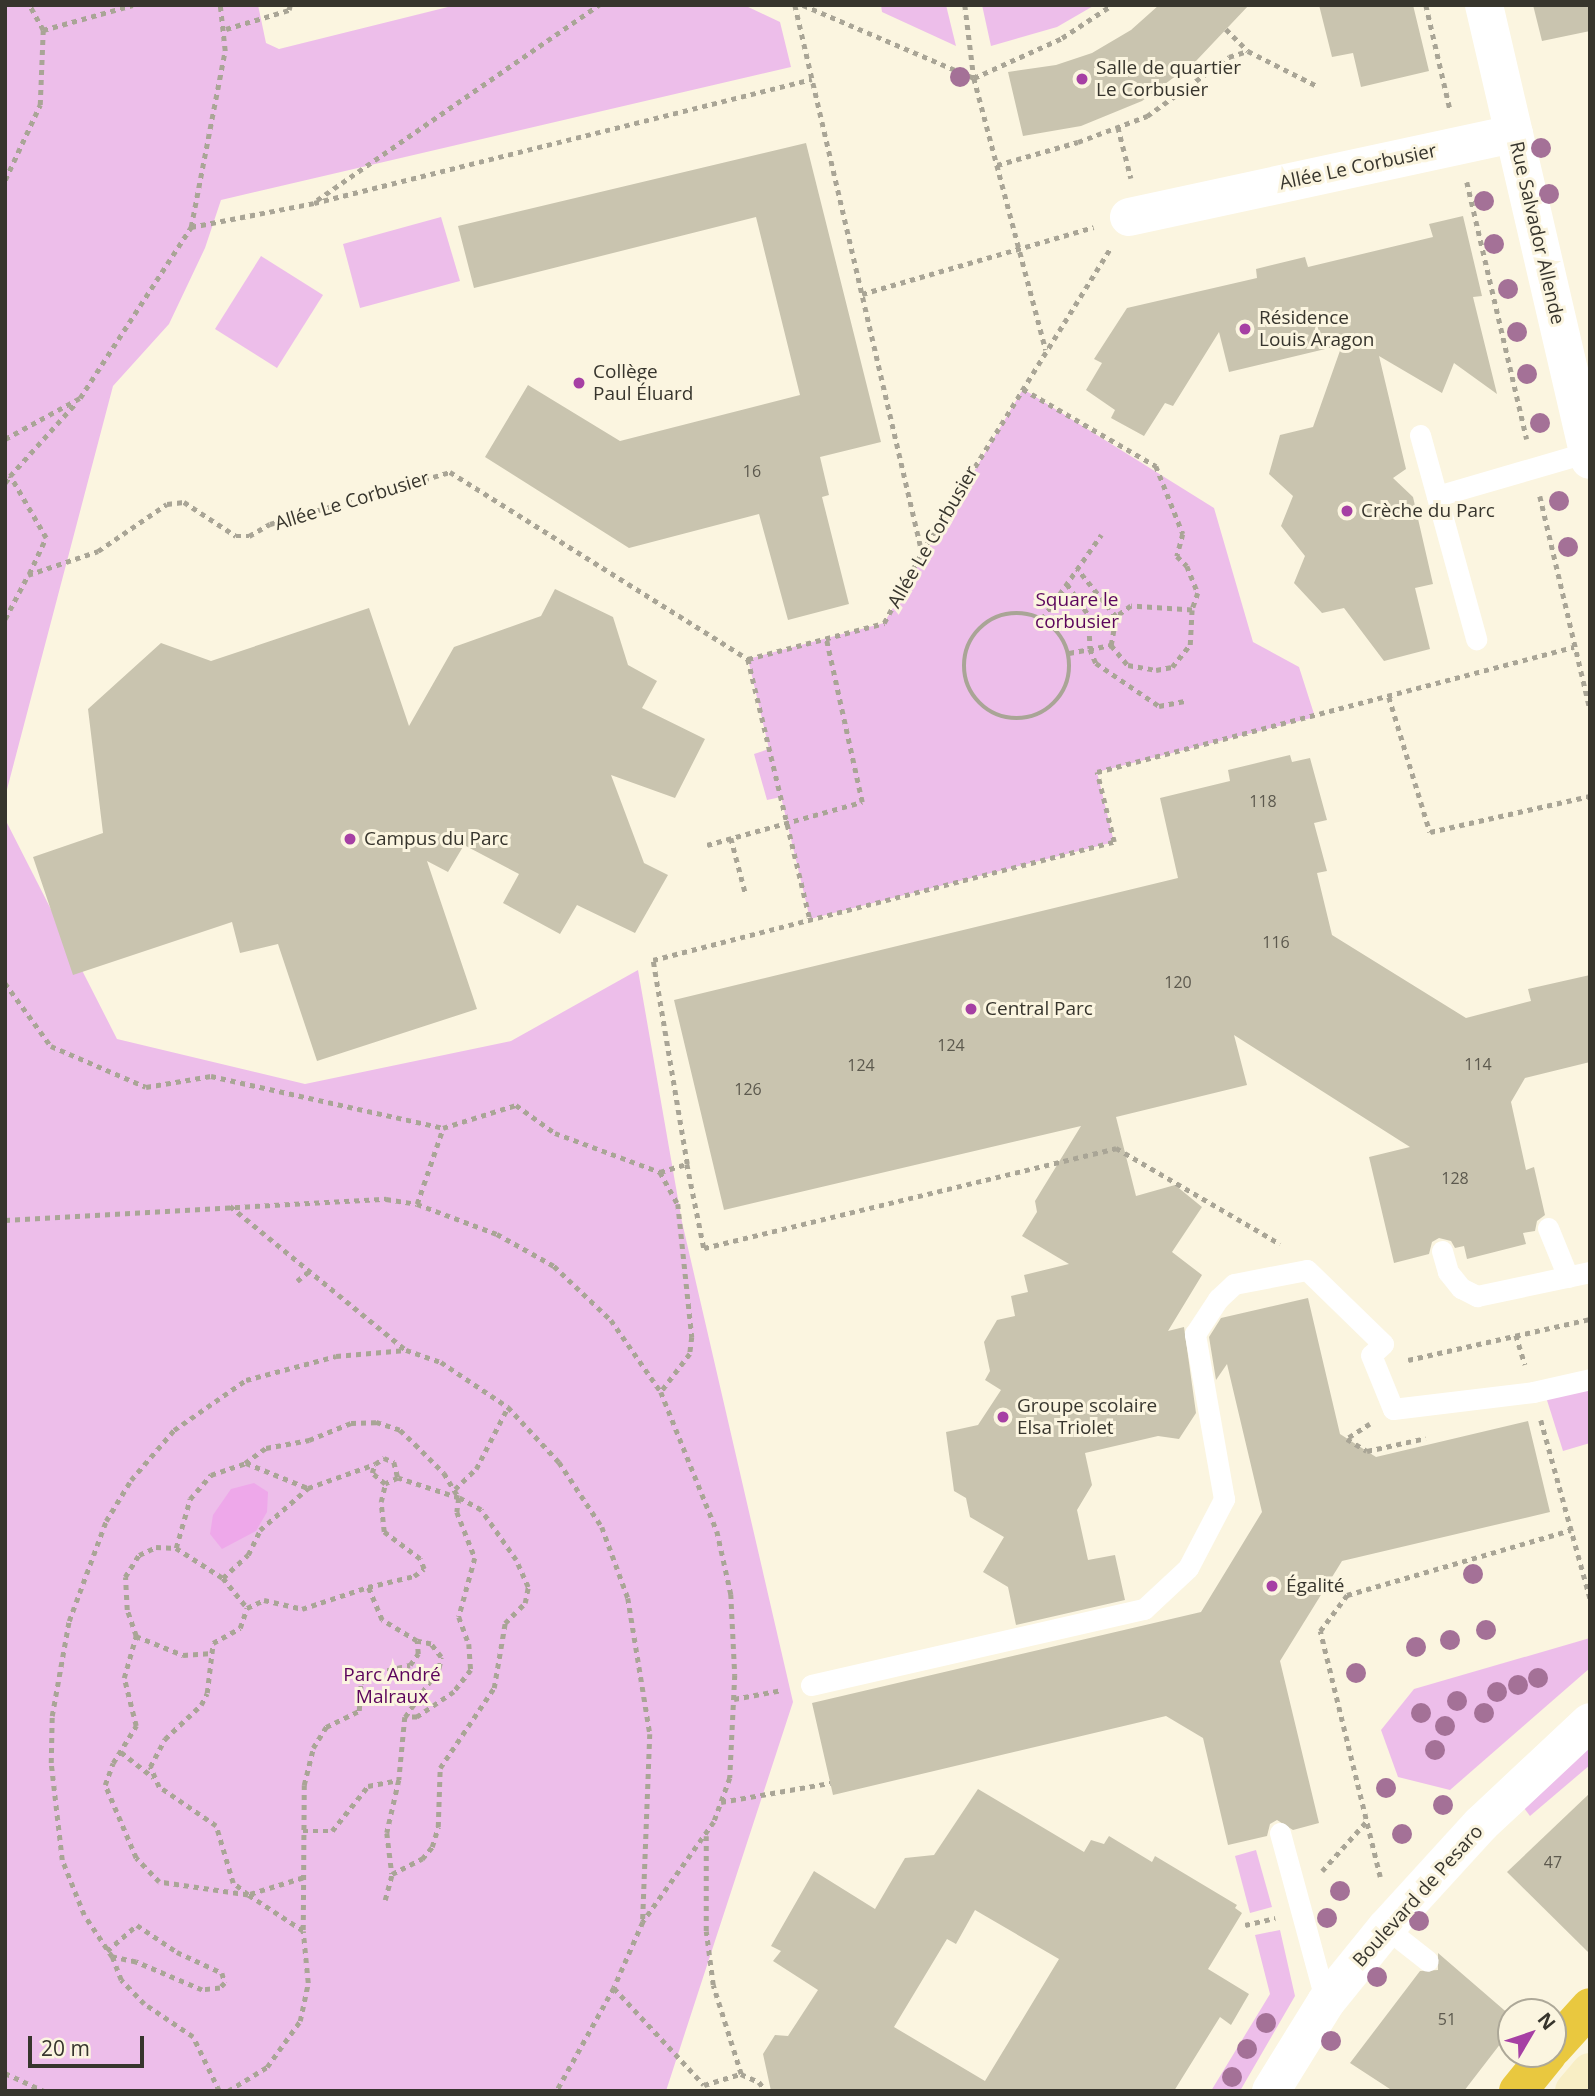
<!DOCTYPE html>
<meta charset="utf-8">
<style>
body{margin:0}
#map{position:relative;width:1595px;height:2096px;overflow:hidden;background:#fbf5e0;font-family:"Open Sans",sans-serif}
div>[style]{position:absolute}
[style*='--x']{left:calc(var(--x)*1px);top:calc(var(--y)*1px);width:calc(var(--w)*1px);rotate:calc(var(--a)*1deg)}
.green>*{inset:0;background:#edbeea}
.water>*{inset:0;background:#eea8ea}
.building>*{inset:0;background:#c9c4af}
.path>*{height:4.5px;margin-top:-2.25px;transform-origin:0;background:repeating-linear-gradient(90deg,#a9a596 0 5px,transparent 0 10px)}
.path>.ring{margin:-2.25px;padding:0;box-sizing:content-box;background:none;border:4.5px solid #a9a596;border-radius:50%}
.service>*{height:21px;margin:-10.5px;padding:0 10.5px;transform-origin:10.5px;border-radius:10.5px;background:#fff}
.minor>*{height:38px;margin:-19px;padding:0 19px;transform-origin:19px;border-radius:19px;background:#fff}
.secondary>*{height:38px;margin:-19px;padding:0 19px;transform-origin:19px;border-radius:19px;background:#f8eec5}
.motorway>*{height:38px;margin:-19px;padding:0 19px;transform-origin:19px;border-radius:19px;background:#e9c83f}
.trees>*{width:20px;height:20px;margin:-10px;border-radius:50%;background:#a47197}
.dots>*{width:19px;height:19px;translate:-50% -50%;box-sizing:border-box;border:4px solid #fbf5e0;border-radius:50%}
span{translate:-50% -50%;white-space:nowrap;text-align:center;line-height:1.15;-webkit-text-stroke:6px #fbf5e0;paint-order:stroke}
.number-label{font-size:16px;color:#5c594e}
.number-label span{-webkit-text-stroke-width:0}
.poi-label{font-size:19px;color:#37352d}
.left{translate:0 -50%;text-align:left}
.street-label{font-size:19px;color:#37352d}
.park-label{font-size:19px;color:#5c055c}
.frame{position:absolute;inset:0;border:7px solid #37352d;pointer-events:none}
.north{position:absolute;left:1497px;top:1998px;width:70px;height:70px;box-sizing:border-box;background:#fbf5e0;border:2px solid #ada898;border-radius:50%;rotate:51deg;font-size:19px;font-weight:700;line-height:28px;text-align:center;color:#37352d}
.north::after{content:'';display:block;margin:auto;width:24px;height:32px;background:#a640a4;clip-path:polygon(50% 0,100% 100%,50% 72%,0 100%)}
.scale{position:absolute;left:28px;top:2036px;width:116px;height:32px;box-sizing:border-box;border:4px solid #37352d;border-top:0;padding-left:9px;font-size:21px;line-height:24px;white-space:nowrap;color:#37352d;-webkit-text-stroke:5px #fbf5e0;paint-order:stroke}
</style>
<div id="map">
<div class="green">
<i style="clip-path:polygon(5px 5px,258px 5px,266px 43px,279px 49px,456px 5px,744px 5px,780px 22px,791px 67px,221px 200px,205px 248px,169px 324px,113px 386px,5px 797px)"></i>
<i style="clip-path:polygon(881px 5px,946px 5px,956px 46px,882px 12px)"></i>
<i style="clip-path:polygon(982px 5px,1095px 5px,1057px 27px,991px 46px)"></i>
<i style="clip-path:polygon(441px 217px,460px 281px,360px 308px,343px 244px)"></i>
<i style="clip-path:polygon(261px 256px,323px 295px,277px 368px,215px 329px)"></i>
<i style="clip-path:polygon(1023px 389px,1214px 508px,1253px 642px,1299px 667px,1315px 717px,1097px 772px,1114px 842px,810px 919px,781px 797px,767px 800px,754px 754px,769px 749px,748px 659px,884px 623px)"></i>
<i style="clip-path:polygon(5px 819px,117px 1039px,305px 1084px,511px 1041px,638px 970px,682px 1222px,793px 1702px,666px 2091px,5px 2091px)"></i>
<i style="clip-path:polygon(1590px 1384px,1590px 1443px,1563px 1451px,1546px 1397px)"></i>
<i style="clip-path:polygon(1590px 1638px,1590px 1668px,1450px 1790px,1398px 1777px,1381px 1730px,1414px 1689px)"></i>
<i style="clip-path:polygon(1590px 1746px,1590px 1765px,1530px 1816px,1521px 1804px)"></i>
<i style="clip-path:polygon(1256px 1850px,1272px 1907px,1250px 1913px,1235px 1856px)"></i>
<i style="clip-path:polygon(1280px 1930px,1295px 1996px,1240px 2091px,1211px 2091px,1270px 1994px,1255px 1935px)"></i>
</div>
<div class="water">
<i style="clip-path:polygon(254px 1483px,268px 1492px,267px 1512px,256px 1531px,222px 1549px,210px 1534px,213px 1515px,231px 1489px)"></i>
</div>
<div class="building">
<i style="clip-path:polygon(1159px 5px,1249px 5px,1196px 61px,1142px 101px,1081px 126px,1023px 136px,1008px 72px,1056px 65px,1092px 53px,1131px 30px)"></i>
<i style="clip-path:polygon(1319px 5px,1413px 5px,1429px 71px,1361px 87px,1353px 53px,1332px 57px)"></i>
<i style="clip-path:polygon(1533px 5px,1590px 5px,1590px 31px,1542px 41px)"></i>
<i style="clip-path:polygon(806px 143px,881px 442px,820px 457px,829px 495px,822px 497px,849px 604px,788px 620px,759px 514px,629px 548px,485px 457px,528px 385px,620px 441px,800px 395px,756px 217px,474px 288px,458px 226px)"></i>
<i style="clip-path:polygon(1463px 216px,1482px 296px,1473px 297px,1497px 394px,1454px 363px,1442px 393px,1379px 356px,1406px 469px,1393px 478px,1413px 497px,1433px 584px,1415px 588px,1430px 649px,1384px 661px,1344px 608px,1322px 613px,1294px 583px,1305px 556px,1281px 526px,1293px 496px,1269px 474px,1280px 435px,1313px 427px,1342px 345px,1229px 372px,1219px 332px,1173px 406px,1165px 403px,1144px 436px,1111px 418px,1115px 410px,1086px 390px,1102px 363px,1094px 359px,1127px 308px,1257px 278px,1256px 269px,1305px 257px,1308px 267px,1433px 237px,1429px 224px)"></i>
<i style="clip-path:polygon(555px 589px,613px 617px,628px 665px,657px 681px,642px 708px,705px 739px,675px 798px,611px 775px,644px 863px,668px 875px,635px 933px,577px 905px,560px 934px,503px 903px,519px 874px,464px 845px,448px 872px,427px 861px,477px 1009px,317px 1061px,278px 944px,240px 953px,232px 922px,73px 975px,33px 857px,103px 833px,88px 709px,161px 643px,211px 661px,369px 608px,409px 726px,454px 647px,541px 616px)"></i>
<i style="clip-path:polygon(1290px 755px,1292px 762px,1310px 758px,1327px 820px,1314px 823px,1327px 871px,1317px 873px,1332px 935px,1466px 1018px,1531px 1001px,1528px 989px,1590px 975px,1590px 1062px,1525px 1078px,1511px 1102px,1526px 1170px,1534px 1167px,1545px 1215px,1537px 1221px,1535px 1231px,1523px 1233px,1526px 1244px,1467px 1259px,1464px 1246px,1455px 1248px,1451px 1241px,1439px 1238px,1432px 1242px,1429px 1254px,1394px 1263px,1369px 1157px,1410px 1147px,1234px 1035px,1247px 1085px,1116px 1117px,1136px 1196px,1175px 1185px,1202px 1207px,1172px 1252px,1202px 1275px,1168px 1331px,1184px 1327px,1196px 1413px,1179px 1439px,1158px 1436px,1085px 1453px,1092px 1485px,1077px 1510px,1088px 1560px,1115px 1555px,1125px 1600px,1016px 1625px,1008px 1587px,983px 1572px,1004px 1537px,970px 1517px,966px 1498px,954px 1491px,946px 1432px,978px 1425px,1001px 1390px,985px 1380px,990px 1371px,984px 1342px,997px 1320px,1015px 1316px,1011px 1296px,1028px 1292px,1024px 1275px,1069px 1264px,1022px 1236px,1037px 1212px,1035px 1201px,1081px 1126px,724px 1210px,674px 1000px,1178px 878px,1160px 798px,1230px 781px,1228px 770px)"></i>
<i style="clip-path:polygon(1308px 1298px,1340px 1434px,1376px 1457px,1528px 1421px,1550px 1512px,1342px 1561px,1280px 1661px,1319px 1823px,1293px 1830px,1277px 1820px,1270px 1824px,1267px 1836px,1228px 1845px,1203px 1738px,1166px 1716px,833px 1795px,812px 1703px,1201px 1612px,1262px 1512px,1227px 1364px,1216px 1380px,1209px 1337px,1221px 1318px)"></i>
<i style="clip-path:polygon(evenodd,978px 1789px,1084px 1852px,1091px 1840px,1104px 1844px,1109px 1836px,1152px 1862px,1155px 1856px,1237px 1905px,1235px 1908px,1242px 1913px,1208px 1969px,1249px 1994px,1231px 2025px,1220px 2017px,1174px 2091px,771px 2091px,763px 2054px,775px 2035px,788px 2036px,818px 1990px,773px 1961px,781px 1951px,771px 1946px,814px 1871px,875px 1909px,905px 1858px,934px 1855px,978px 1789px,975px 1910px,1059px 1959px,985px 2081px,894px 2027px,947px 1939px,956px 1944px,975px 1910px)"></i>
<i style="clip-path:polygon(1590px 1793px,1590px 1954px,1507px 1872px)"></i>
<i style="clip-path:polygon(1438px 1953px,1511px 2016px,1511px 2030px,1464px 2091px,1393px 2091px,1350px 2063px,1420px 1971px,1438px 1970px)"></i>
</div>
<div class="path">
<i style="--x:795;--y:5;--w:562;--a:76.93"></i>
<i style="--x:803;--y:5;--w:186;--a:23.1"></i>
<i style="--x:974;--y:78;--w:97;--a:-24.4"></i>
<i style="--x:1062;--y:38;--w:60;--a:-33.4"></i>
<i style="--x:965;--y:5;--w:74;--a:83"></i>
<i style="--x:974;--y:78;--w:281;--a:75.2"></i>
<i style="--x:1426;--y:5;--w:107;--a:77"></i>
<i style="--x:226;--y:29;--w:66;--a:-16.8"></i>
<i style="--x:289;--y:10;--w:5;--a:-79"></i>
<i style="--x:1226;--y:29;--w:31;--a:45"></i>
<i style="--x:43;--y:30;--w:93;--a:-15.5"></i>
<i style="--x:1118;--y:127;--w:53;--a:75.7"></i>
<i style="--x:997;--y:165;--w:84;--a:-15.9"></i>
<i style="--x:1078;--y:142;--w:74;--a:-20.6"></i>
<i style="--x:1147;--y:116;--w:101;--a:-35.7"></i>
<i style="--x:1229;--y:57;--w:20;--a:-18"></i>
<i style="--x:1248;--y:51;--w:77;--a:26.9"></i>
<i style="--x:5;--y:180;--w:83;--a:-65"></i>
<i style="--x:40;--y:105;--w:75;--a:-87.7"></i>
<i style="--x:43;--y:30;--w:29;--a:-119"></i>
<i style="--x:1467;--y:182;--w:264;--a:76.9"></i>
<i style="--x:317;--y:200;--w:343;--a:-34.7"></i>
<i style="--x:191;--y:227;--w:125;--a:-11"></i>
<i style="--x:314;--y:203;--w:513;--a:-13.98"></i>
<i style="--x:862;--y:294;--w:241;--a:-16.1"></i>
<i style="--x:1023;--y:389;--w:154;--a:30.1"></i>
<i style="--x:1156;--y:466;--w:73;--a:68.3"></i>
<i style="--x:1183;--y:534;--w:23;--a:105"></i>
<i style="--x:1177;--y:556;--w:14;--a:45"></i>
<i style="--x:1187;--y:566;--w:29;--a:68"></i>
<i style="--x:1198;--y:593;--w:18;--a:109"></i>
<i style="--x:1192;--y:610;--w:61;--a:-176.2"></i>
<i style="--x:1131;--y:606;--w:19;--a:144"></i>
<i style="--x:1116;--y:617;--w:62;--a:-129.1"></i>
<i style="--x:5;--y:439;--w:85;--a:-28.7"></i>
<i style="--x:80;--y:398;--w:204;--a:-57"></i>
<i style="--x:191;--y:227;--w:179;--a:-79.1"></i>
<i style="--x:225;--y:51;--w:46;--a:-96.2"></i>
<i style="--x:5;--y:483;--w:9;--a:-54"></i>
<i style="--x:1540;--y:496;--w:219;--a:76.8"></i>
<i style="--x:29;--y:574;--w:40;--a:-65"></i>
<i style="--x:46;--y:538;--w:72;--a:-120.1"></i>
<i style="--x:10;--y:476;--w:97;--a:-47.9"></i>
<i style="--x:1067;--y:584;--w:39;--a:55"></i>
<i style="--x:1089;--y:616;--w:33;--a:88"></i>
<i style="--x:1090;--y:649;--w:15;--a:67"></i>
<i style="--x:1096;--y:663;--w:76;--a:34.3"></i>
<i style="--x:1159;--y:706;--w:26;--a:-11"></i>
<i class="ring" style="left:964px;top:613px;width:101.5px;height:101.5px"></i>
<i style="--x:5;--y:619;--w:50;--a:-62.4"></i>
<i style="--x:28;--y:575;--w:74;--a:-18.9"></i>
<i style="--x:98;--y:551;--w:83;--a:-34.3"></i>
<i style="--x:167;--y:504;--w:17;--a:-7"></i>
<i style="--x:184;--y:502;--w:62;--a:33.2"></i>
<i style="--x:236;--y:536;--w:13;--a:0"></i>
<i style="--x:249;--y:536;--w:24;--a:-30"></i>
<i style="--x:270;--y:524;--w:187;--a:-16.1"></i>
<i style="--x:450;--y:472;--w:352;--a:32.1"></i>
<i style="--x:748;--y:659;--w:141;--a:-14.8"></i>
<i style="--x:884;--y:623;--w:81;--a:-61.8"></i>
<i style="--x:922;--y:552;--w:357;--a:-58.2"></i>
<i style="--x:1042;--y:619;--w:103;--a:-54.9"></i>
<i style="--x:1111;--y:645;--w:28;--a:-80"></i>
<i style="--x:1069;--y:653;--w:43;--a:-10.8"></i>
<i style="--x:1111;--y:645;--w:26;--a:50"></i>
<i style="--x:1128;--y:665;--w:28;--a:10"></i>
<i style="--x:1156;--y:670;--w:16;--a:-11"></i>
<i style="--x:1172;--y:667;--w:28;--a:-51"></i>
<i style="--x:1190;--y:645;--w:35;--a:-87"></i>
<i style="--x:748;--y:659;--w:267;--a:76.6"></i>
<i style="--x:1389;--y:697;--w:141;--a:73.1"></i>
<i style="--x:1430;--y:832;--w:164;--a:-12.7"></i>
<i style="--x:731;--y:838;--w:59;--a:75.3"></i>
<i style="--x:707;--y:845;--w:161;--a:-15.5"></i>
<i style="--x:862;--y:802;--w:168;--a:-102.4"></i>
<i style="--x:5;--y:983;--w:78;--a:53.9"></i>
<i style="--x:51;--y:1046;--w:103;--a:23.3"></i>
<i style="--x:146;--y:1087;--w:66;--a:-9.6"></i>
<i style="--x:211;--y:1076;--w:238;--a:12.6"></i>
<i style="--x:443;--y:1128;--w:77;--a:-17.5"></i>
<i style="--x:516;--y:1105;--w:48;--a:35.7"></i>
<i style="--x:555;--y:1133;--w:112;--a:20.4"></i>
<i style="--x:660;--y:1172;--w:37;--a:61"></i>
<i style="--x:678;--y:1204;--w:134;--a:84"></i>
<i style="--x:692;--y:1337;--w:17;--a:97"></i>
<i style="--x:690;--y:1354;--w:48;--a:127.3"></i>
<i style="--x:687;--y:1164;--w:207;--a:-99.5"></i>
<i style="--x:653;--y:960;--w:476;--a:-14.4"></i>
<i style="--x:1114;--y:842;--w:72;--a:-103.7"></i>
<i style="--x:1097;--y:772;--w:493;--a:-14.7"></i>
<i style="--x:660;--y:1172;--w:28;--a:-17"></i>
<i style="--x:687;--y:1164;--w:86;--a:78.6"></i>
<i style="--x:704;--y:1248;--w:424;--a:-13.6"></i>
<i style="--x:1116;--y:1148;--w:190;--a:30.3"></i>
<i style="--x:417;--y:1204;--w:80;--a:-71.1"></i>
<i style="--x:230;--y:1206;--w:227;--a:39.3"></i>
<i style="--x:406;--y:1350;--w:37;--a:19"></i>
<i style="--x:441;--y:1362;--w:81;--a:33.9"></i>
<i style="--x:508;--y:1407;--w:75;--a:47.2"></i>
<i style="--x:559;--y:1462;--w:78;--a:56.5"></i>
<i style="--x:602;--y:1527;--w:76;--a:69.9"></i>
<i style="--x:628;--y:1598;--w:138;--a:80.8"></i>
<i style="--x:650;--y:1734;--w:186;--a:92.2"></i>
<i style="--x:5;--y:1220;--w:382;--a:-3.2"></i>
<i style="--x:386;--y:1199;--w:31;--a:9"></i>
<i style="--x:417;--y:1204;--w:85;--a:20.6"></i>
<i style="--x:497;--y:1234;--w:65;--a:29.3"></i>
<i style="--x:554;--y:1266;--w:79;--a:43.5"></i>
<i style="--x:611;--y:1320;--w:88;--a:55.2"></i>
<i style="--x:661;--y:1392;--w:150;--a:68.1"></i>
<i style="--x:717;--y:1531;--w:65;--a:77.5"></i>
<i style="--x:731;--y:1594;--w:81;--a:87.2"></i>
<i style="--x:735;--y:1675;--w:103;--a:92.8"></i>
<i style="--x:730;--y:1778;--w:47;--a:110"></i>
<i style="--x:714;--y:1822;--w:123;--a:125.4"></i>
<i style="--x:643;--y:1922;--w:72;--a:113.7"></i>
<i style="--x:614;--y:1988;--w:118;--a:119"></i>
<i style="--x:297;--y:1281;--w:14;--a:-39"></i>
<i style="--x:1516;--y:1335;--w:31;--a:73"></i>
<i style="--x:1408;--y:1360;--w:187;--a:-12.7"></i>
<i style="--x:1541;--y:1420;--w:185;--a:74.6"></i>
<i style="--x:1370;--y:1424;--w:27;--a:147"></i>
<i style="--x:1347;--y:1439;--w:23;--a:31"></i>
<i style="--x:1367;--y:1451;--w:60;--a:-12.4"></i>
<i style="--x:246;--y:1463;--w:67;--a:22"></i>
<i style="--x:455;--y:1489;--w:29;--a:-44"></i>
<i style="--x:476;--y:1469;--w:70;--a:-62.7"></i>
<i style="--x:176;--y:1548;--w:56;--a:32.6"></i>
<i style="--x:223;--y:1578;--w:38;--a:51"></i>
<i style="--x:223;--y:1578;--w:34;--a:-43"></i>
<i style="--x:248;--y:1555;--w:28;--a:-64"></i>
<i style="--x:260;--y:1530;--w:64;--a:-41.2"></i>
<i style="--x:308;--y:1488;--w:71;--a:-19.7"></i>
<i style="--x:136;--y:1636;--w:51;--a:22"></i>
<i style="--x:183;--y:1655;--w:26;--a:-4"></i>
<i style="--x:734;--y:1699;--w:49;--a:-10.6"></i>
<i style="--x:405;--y:1717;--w:60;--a:-55.2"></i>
<i style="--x:439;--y:1668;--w:11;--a:-80"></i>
<i style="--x:441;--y:1657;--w:16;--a:-128"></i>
<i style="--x:431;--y:1644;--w:14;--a:-168"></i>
<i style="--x:121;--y:1752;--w:41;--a:38"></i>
<i style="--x:721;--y:1802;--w:111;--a:-9.9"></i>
<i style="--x:303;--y:1831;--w:29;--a:0"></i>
<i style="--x:332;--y:1831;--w:58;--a:-51.3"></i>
<i style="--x:368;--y:1786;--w:32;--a:-11"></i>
<i style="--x:1322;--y:1871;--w:66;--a:-48.1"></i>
<i style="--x:1380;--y:1877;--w:253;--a:-103.7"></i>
<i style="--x:1320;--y:1631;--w:45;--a:-53.1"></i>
<i style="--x:1347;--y:1595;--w:233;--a:-16.2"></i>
<i style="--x:303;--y:1878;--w:58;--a:162.8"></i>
<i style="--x:248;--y:1895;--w:19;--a:-141"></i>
<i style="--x:233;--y:1883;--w:59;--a:-106.6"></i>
<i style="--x:216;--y:1826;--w:69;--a:-145.6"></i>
<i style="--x:159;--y:1787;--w:22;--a:-114"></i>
<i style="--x:150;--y:1767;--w:32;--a:-62"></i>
<i style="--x:165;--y:1739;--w:50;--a:-43.4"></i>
<i style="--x:201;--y:1705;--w:13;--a:-63"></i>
<i style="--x:207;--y:1693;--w:50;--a:-83.2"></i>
<i style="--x:213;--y:1643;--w:31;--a:-29"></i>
<i style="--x:240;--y:1628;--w:21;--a:-71"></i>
<i style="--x:247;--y:1608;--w:19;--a:-25"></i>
<i style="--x:264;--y:1600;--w:39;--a:13"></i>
<i style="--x:302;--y:1609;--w:70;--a:-18.4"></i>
<i style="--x:385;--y:1900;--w:27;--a:-75"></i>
<i style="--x:392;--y:1874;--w:34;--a:-27"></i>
<i style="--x:422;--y:1859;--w:16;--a:-50"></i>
<i style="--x:432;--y:1847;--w:21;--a:-73"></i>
<i style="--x:438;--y:1827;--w:59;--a:-88.1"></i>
<i style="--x:440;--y:1768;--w:97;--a:-56"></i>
<i style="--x:494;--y:1688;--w:66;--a:-80.4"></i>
<i style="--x:505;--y:1623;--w:28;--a:-45"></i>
<i style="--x:525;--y:1603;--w:16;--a:-79"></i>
<i style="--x:528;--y:1587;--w:30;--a:-114"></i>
<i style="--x:516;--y:1560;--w:61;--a:-125"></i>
<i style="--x:481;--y:1510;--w:25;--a:-151"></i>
<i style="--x:459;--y:1498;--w:14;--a:98"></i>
<i style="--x:457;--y:1512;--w:49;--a:68.6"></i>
<i style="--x:475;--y:1558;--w:61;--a:105.2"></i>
<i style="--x:459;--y:1617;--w:29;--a:70"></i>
<i style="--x:469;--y:1644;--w:26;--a:86"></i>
<i style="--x:471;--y:1670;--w:28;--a:128"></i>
<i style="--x:454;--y:1692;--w:45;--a:146"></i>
<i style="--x:417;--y:1717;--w:12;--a:180"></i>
<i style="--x:405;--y:1717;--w:63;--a:95.4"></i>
<i style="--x:399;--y:1780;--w:54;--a:102.8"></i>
<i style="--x:387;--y:1833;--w:41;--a:83"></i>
<i style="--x:1245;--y:1925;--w:31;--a:-13"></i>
<i style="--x:303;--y:1930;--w:145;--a:-89.6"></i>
<i style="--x:304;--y:1785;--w:38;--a:-76"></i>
<i style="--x:313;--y:1748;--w:25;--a:-58"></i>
<i style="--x:326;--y:1727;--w:37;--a:-26"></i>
<i style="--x:359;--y:1711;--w:28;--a:-86"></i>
<i style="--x:361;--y:1683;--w:11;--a:-49"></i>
<i style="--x:368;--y:1675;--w:43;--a:-13.4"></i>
<i style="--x:410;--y:1665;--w:14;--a:-54"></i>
<i style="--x:418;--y:1654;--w:13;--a:-94"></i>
<i style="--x:417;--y:1641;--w:41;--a:-149"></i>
<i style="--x:382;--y:1620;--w:36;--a:-113"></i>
<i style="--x:368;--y:1587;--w:47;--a:-13.4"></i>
<i style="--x:414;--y:1576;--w:12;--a:-35"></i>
<i style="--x:424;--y:1569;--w:11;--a:-112"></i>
<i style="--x:420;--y:1559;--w:45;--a:-143.1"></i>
<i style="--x:384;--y:1532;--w:30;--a:-96"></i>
<i style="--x:381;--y:1502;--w:18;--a:-77"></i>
<i style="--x:107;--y:1951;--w:40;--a:-41"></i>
<i style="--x:137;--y:1925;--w:48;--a:34"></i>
<i style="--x:177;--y:1952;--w:50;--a:25"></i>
<i style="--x:222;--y:1973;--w:10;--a:73"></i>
<i style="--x:225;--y:1983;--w:7;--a:135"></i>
<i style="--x:220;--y:1988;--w:18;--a:174"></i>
<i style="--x:202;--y:1990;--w:72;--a:-157"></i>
<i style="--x:136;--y:1962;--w:24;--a:-168"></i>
<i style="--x:614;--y:1988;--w:132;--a:47.1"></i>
<i style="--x:704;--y:2085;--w:39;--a:-17"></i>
<i style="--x:741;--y:2074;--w:93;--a:-107.5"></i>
<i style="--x:713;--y:1985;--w:54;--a:-97.4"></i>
<i style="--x:706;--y:1931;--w:95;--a:-90"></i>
<i style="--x:5;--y:2073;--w:43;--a:24.8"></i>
<i style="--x:741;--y:2074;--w:20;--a:24"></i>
<i style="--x:759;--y:2082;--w:11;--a:52"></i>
<i style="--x:219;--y:2091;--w:60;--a:-115.7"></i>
<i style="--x:193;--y:2037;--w:59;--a:-146"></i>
<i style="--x:144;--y:2004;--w:33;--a:-134"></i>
<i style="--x:121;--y:1980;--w:25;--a:-111"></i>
<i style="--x:112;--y:1957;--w:50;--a:-123.7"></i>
<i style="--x:84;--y:1915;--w:59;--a:-111.8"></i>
<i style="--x:62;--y:1860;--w:98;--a:-96.5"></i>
<i style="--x:51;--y:1763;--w:47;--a:-88.8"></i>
<i style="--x:52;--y:1716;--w:97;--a:-79.9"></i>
<i style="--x:69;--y:1621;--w:107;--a:-69.7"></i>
<i style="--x:106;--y:1521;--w:48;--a:-58.6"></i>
<i style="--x:131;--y:1480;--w:66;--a:-49.3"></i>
<i style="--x:174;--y:1430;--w:88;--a:-34.8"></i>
<i style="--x:246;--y:1380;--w:93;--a:-14.9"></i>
<i style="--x:336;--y:1356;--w:70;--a:-4.9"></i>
<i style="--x:228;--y:2091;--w:46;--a:-31.6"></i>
<i style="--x:267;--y:2067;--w:57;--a:-54.3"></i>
<i style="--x:300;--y:2021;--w:39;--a:-78"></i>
<i style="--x:308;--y:1983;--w:52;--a:-95.5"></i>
<i style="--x:303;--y:1931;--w:66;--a:-146.8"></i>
<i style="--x:248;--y:1895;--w:90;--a:-171.7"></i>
<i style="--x:159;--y:1882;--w:33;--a:-134"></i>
<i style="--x:136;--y:1858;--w:79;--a:-113"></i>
<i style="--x:105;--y:1785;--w:23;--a:-70"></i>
<i style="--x:113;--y:1763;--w:44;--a:-58.1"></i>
<i style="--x:136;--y:1726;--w:49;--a:-104"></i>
<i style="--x:124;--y:1678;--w:44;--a:-74.1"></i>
<i style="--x:136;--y:1636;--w:28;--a:-109"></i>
<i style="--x:127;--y:1610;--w:33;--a:-93"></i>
<i style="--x:125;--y:1577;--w:26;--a:-58"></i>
<i style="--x:139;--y:1555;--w:19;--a:-25"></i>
<i style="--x:156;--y:1547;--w:20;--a:3"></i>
<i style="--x:176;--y:1548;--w:51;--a:-74.1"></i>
<i style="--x:190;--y:1499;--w:32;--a:-49"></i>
<i style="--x:211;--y:1475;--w:36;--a:-19"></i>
<i style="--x:245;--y:1463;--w:26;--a:-36"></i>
<i style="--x:266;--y:1448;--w:44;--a:-10.5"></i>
<i style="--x:309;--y:1440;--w:45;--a:-22"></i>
<i style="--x:351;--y:1423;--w:25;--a:-2"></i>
<i style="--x:376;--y:1422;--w:25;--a:18"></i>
<i style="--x:400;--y:1430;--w:21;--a:43"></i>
<i style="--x:415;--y:1444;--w:41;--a:45"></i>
<i style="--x:444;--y:1473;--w:29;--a:59"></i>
<i style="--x:459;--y:1498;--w:64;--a:-161.8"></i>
<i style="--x:398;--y:1478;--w:14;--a:155"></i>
<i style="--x:385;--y:1484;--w:17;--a:-140"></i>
<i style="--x:372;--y:1473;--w:9;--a:-72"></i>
<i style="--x:375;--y:1464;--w:11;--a:-34"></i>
<i style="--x:384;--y:1458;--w:11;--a:22"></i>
<i style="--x:394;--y:1462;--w:16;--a:76"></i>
</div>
<div class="service">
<i style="--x:1420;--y:435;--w:212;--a:74.6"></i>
<i style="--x:1437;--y:496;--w:157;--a:-16.2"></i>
<i style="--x:1548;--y:1228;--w:53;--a:67.8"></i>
<i style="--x:1442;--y:1251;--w:22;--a:74"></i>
<i style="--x:1448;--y:1272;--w:21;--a:51"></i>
<i style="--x:1461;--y:1288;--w:18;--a:27"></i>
<i style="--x:1477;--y:1296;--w:116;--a:-12"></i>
<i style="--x:811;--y:1685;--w:342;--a:-12.9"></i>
<i style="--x:1144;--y:1609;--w:60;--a:-43"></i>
<i style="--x:1188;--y:1568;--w:78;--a:-62.4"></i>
<i style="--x:1224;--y:1499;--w:168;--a:-100"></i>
<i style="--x:1195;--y:1334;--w:42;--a:-56.7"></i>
<i style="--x:1218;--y:1299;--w:22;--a:-43"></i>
<i style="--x:1234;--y:1284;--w:74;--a:-10.9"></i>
<i style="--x:1307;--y:1270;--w:106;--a:44.2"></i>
<i style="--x:1383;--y:1344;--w:16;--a:137"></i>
<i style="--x:1371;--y:1355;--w:58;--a:67.8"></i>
<i style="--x:1393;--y:1409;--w:141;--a:-6.9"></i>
<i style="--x:1533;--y:1392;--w:58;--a:-12.8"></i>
<i style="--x:1280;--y:1833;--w:175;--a:74.8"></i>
<i style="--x:1386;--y:1928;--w:53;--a:38.2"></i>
</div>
<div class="minor">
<i style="--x:1484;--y:5;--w:467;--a:76.9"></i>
<i style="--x:1129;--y:217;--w:394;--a:-12.2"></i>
<i style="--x:1271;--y:2091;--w:105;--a:-58.3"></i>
<i style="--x:1326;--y:2002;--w:95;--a:-51"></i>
<i style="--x:1386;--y:1928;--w:141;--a:-47.6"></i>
<i style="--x:1481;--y:1824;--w:149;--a:-43.1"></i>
</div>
<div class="secondary">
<i style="--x:1574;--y:2091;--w:25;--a:-50"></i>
</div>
<div class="motorway">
<i style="--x:1553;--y:2048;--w:55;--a:-47.9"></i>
<i style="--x:1518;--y:2091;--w:48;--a:-51"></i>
</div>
<div class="trees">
<i style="left:960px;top:77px"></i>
<i style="left:1541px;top:148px"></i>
<i style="left:1549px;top:194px"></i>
<i style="left:1484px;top:201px"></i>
<i style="left:1494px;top:244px"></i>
<i style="left:1508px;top:289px"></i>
<i style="left:1517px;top:332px"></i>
<i style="left:1527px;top:374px"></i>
<i style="left:1540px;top:423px"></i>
<i style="left:1559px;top:501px"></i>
<i style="left:1568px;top:547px"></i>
<i style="left:1473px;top:1574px"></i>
<i style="left:1486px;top:1630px"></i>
<i style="left:1450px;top:1640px"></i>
<i style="left:1416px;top:1647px"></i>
<i style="left:1356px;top:1673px"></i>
<i style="left:1538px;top:1678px"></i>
<i style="left:1518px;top:1685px"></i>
<i style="left:1497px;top:1692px"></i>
<i style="left:1457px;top:1701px"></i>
<i style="left:1421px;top:1713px"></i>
<i style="left:1484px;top:1713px"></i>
<i style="left:1445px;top:1726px"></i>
<i style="left:1435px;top:1750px"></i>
<i style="left:1386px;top:1788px"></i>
<i style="left:1443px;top:1805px"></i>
<i style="left:1402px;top:1834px"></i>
<i style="left:1340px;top:1891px"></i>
<i style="left:1327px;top:1918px"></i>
<i style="left:1419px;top:1921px"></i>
<i style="left:1377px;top:1977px"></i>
<i style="left:1266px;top:2023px"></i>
<i style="left:1331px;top:2041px"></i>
<i style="left:1247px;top:2049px"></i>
<i style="left:1232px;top:2077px"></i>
</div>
<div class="dots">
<i style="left:1082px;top:79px;background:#a640a4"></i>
<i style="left:1245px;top:329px;background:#a640a4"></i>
<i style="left:579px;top:383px;background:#a640a4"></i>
<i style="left:1347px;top:511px;background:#a640a4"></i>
<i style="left:350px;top:839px;background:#a640a4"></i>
<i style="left:971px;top:1009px;background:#a640a4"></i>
<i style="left:1003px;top:1417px;background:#a640a4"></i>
<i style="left:1272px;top:1586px;background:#a640a4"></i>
</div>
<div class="number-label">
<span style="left:752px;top:471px">16</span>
<span style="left:1263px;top:801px">118</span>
<span style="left:1276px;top:942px">116</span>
<span style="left:1178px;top:982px">120</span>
<span style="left:951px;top:1045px">124</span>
<span style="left:1478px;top:1064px">114</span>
<span style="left:861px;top:1065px">124</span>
<span style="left:748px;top:1089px">126</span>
<span style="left:1455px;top:1178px">128</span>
<span style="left:1553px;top:1862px">47</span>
<span style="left:1447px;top:2019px">51</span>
</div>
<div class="poi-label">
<span class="left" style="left:1096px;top:79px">Salle de quartier<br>Le Corbusier</span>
<span class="left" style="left:1259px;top:329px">Résidence<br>Louis Aragon</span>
<span class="left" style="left:593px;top:383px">Collège<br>Paul Éluard</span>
<span class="left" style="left:1361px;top:511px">Crèche du Parc</span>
<span class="left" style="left:364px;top:839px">Campus du Parc</span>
<span class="left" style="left:985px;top:1009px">Central Parc</span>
<span class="left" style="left:1017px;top:1417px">Groupe scolaire<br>Elsa Triolet</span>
<span class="left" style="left:1286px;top:1586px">Égalité</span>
</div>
<div class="street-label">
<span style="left:1358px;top:167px;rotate:-12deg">Allée Le Corbusier</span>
<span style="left:1537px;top:233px;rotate:77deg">Rue Salvador Allende</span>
<span style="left:352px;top:501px;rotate:-17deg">Allée Le Corbusier</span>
<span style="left:933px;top:537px;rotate:-60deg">Allée Le Corbusier</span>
<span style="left:1418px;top:1896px;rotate:-48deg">Boulevard de Pesaro</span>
</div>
<div class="park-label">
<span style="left:1077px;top:611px">Square le<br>corbusier</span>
<span style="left:392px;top:1686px">Parc André<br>Malraux</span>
</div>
<div class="frame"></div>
<div class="north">N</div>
<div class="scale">20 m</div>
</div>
